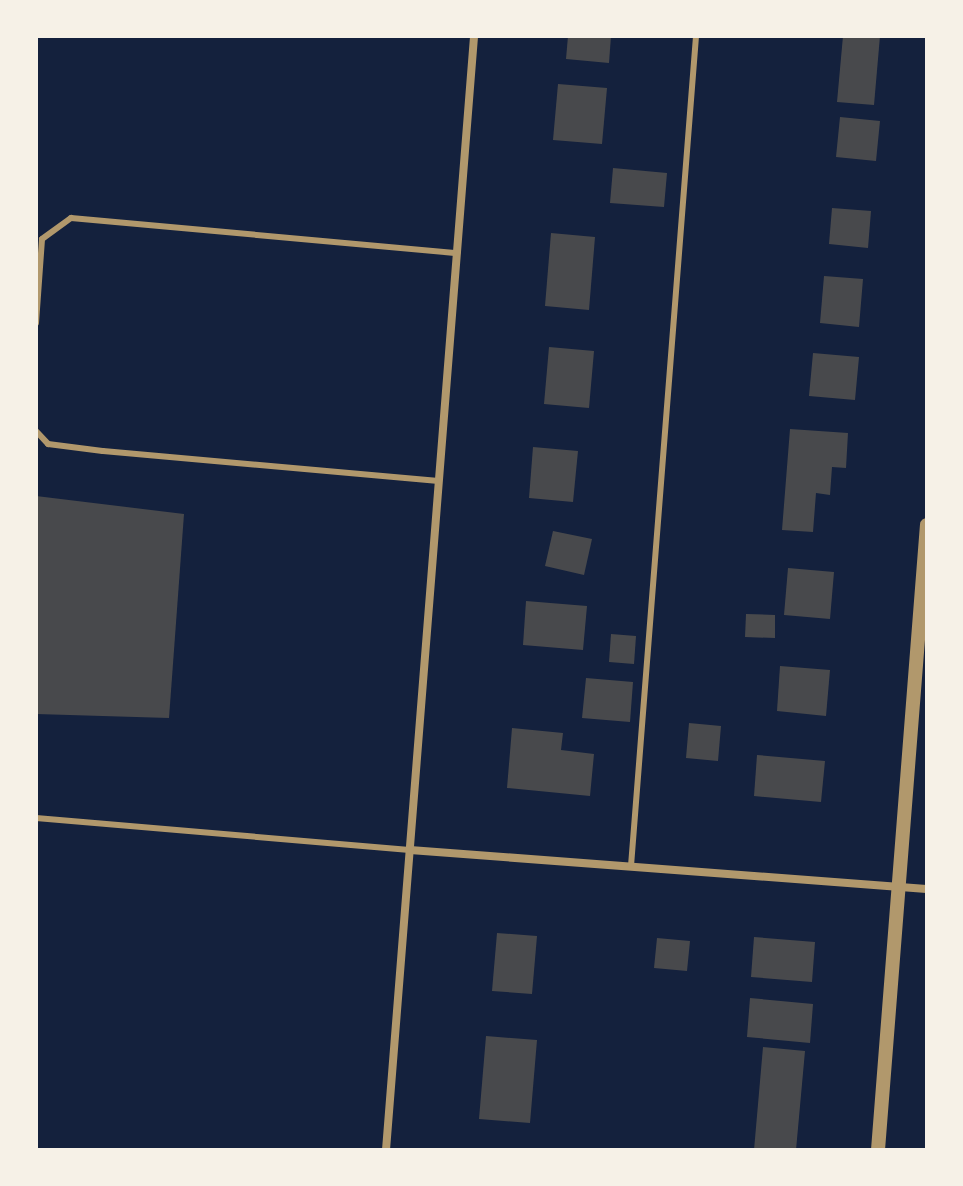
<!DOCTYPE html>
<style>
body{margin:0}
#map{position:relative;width:963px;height:1186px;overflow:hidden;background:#14213d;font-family:"Noto Serif",serif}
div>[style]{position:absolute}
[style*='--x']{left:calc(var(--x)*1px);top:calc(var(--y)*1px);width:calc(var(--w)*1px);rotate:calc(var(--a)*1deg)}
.building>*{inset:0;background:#48494c}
.service>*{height:6px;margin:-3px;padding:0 3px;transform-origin:3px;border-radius:3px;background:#b1986c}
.minor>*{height:8px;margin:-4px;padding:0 4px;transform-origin:4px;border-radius:4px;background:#b1986c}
.tertiary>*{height:14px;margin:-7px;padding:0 7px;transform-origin:7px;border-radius:7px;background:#b1986c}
span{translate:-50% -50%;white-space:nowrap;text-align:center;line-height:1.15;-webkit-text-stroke:8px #f6f1e7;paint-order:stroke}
.frame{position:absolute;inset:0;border:38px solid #f6f1e7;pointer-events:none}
</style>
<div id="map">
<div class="building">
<i style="clip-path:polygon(568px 36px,611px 36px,609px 63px,566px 59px)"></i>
<i style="clip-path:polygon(843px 36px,880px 36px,874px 105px,837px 102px)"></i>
<i style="clip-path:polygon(558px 84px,607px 88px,602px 144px,553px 140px)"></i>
<i style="clip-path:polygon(840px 117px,880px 121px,876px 161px,836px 157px)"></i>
<i style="clip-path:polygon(613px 168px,667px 173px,664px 207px,610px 203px)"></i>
<i style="clip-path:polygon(832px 208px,871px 211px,868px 248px,829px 244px)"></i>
<i style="clip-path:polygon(551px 233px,595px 237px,589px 310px,545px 306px)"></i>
<i style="clip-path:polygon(824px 276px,863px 279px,859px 327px,820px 323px)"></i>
<i style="clip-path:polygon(549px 347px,594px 351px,589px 408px,544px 404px)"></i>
<i style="clip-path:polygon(813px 353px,859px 357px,855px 400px,809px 396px)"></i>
<i style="clip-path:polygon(790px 429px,848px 433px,846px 468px,832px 467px,830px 495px,816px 493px,813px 532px,782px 530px)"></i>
<i style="clip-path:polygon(533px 447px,578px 451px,573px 502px,529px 498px)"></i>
<i style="clip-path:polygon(36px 496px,184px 514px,169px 718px,36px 714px)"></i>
<i style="clip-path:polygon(553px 531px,592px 539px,584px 575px,545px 566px)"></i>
<i style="clip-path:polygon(788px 568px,834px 572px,830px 619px,784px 615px)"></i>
<i style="clip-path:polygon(526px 601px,587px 606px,583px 650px,523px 645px)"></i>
<i style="clip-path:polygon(746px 614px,775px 615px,775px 638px,745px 637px)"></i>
<i style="clip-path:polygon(611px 634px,636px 636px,634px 664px,609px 662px)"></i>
<i style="clip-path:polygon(780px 666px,830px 670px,826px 716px,777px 711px)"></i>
<i style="clip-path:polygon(586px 678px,633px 682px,630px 722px,582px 718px)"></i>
<i style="clip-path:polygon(689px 723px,721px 726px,718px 761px,686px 758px)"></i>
<i style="clip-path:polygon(512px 728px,563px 733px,561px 750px,594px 754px,590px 796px,507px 788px)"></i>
<i style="clip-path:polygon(757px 755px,825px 761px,821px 802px,754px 796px)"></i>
<i style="clip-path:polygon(497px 933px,537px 936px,532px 994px,492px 991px)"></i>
<i style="clip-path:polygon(754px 937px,815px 942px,812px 982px,751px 977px)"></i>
<i style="clip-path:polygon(657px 938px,690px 941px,687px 971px,654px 968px)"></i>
<i style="clip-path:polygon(750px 998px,813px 1004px,810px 1043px,747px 1037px)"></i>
<i style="clip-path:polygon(486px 1036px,537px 1040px,530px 1123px,479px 1119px)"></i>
<i style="clip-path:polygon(763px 1047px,805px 1051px,796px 1150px,754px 1150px)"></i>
</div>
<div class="service">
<i style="--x:36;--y:323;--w:84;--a:-85.9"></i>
<i style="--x:42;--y:239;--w:36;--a:-36"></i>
<i style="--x:71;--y:218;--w:388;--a:5.2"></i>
<i style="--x:36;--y:431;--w:18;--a:47"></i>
<i style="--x:48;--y:444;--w:55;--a:7.3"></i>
<i style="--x:103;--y:451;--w:337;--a:5.1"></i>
<i style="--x:36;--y:818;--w:375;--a:4.9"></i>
<i style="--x:631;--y:866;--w:833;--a:-85.52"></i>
</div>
<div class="minor">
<i style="--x:410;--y:850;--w:518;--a:4.31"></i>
<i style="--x:386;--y:1150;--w:1117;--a:-85.48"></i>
</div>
<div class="tertiary">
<i style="--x:878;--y:1150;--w:627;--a:-85.52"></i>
</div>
<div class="frame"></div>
</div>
